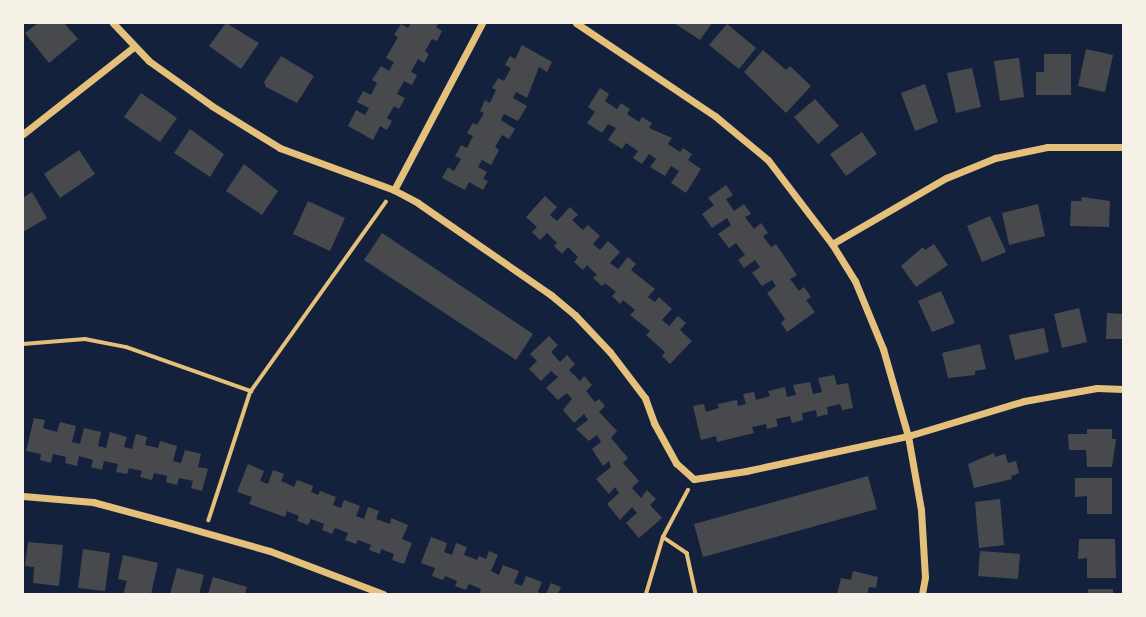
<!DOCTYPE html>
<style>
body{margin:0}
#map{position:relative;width:1146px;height:617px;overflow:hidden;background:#14213d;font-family:Barlow,sans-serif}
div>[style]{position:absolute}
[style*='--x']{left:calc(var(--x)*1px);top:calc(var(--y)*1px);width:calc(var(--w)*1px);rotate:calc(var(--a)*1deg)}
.building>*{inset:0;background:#48494c}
.path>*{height:3.5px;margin:-1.75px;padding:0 1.75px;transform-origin:1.75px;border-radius:1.75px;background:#e5c07b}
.minor>*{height:7px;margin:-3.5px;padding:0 3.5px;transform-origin:3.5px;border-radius:3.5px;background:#e5c07b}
span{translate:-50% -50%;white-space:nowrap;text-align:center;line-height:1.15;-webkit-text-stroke:5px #f6f1e7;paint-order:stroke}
.frame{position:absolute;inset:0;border:24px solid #f6f1e7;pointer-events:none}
</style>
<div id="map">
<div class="building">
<i style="clip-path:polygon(38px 23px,64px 23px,78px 39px,49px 63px,25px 33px)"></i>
<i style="clip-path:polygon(226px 23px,259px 43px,241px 69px,209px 46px)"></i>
<i style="clip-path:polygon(411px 23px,439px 23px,436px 27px,442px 31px,437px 41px,432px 39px,425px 51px,429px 54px,424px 63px,418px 59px,411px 72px,417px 75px,412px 85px,404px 81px,397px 94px,405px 98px,399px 109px,394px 106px,387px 118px,392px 121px,387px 130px,380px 126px,373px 140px,348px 126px,356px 110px,365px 115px,369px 108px,357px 102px,363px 91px,371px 95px,377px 83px,372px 80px,381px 66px,389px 71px,394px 62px,386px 58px,398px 37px,394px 35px,401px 24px,408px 28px)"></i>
<i style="clip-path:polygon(674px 23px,712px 23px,700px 40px)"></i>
<i style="clip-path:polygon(727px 24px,756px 48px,739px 69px,709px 45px)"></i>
<i style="clip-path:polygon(522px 45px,552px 62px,547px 72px,539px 67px,527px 98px,516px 92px,513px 98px,527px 106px,518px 121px,504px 114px,501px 120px,515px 129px,509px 139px,502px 135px,495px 147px,499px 150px,491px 165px,482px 160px,478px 167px,487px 172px,483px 179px,488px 181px,483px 190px,469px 182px,465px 190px,442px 178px,448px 167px,454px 171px,461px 159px,455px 156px,461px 145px,467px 148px,473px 136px,467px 133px,473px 123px,477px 125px,484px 113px,480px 111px,485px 100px,490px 103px,496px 90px,492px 88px,498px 78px,504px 81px,511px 68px,505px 65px,510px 56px,515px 59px)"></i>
<i style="clip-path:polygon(1086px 49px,1113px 55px,1105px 92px,1078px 86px)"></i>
<i style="clip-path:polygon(763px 50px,786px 70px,790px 66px,811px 86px,786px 113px,744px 72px)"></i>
<i style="clip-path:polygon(1044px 54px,1071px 54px,1071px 95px,1036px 95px,1036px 72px,1044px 72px)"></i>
<i style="clip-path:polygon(281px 56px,314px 76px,297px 103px,266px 87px,264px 82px)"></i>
<i style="clip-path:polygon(1019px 58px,1024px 97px,1000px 101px,994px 61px)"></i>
<i style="clip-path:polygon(972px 68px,981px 107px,956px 113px,947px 73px)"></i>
<i style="clip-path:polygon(925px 84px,938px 122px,915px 131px,901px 93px)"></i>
<i style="clip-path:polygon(600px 88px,609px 94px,605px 101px,617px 109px,621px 103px,630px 109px,627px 114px,639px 122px,642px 117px,652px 123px,649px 128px,672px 138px,668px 144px,680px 152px,683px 148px,692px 154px,688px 160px,701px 169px,686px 193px,671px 183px,679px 171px,671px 166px,665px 176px,650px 167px,656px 159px,649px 154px,642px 164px,633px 158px,638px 151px,626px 143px,622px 149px,608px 140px,616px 128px,608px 124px,602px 133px,587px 123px,595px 112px,588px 107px)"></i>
<i style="clip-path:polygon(141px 93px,177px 118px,160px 142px,124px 117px)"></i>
<i style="clip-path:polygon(815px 99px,839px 126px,818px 144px,794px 117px)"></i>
<i style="clip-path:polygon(190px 129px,224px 154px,210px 177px,174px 153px)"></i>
<i style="clip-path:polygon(862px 132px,877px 154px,846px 176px,830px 154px)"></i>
<i style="clip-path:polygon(79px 150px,95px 174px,60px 198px,44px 174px)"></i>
<i style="clip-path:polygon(244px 164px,278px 191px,262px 215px,226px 191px)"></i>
<i style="clip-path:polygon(726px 185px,733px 195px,726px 199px,734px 211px,744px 204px,751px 214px,745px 217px,754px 229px,761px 223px,768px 233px,763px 236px,771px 247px,776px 244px,797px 275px,790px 279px,799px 291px,804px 287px,811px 297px,806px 300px,815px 312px,787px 332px,781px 323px,785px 319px,767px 293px,776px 286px,772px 280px,762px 286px,752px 273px,760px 267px,755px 260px,744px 268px,738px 260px,745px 255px,736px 243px,729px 248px,718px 234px,731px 225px,727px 218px,712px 228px,702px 214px,714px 205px,708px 198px)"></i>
<i style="clip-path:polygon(32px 192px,47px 218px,23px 232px,23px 198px)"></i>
<i style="clip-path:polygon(545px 196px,557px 207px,550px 215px,557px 221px,570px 207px,578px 215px,572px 220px,583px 230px,588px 225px,600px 236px,593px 244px,600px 250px,608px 241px,620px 252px,610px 263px,618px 269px,628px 257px,636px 264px,631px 270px,655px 289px,648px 297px,655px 302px,659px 297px,672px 309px,662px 320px,669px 326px,678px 316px,686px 323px,680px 330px,692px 341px,670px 364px,662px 356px,665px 352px,646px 335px,650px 331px,630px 315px,635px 310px,623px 300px,620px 304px,612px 296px,616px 292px,605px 283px,602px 286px,593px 278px,597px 275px,587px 265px,583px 270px,574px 262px,578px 257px,568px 247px,562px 254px,554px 246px,557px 243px,547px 233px,540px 240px,532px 232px,537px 227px,526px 217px)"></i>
<i style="clip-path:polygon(1082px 197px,1110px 201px,1109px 227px,1070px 226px,1071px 201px,1081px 201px)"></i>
<i style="clip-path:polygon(308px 201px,345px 218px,330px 251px,293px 234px)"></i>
<i style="clip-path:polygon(1038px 204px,1045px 236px,1009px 245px,1002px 213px)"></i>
<i style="clip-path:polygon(990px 216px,1006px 252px,982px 262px,967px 226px)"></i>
<i style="clip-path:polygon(382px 233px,533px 334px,516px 360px,364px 260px)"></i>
<i style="clip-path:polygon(934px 244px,948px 265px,916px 287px,901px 266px,923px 247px,925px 250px)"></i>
<i style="clip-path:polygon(941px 291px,955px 323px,932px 332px,918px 301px)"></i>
<i style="clip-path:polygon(1079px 308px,1087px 342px,1062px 348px,1054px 314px)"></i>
<i style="clip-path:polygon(1107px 313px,1123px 314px,1123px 339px,1106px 339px)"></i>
<i style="clip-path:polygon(1044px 328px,1049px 352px,1015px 360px,1009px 335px)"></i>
<i style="clip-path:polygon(549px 336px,558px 345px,551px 352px,560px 362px,567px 355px,575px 364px,569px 370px,580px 381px,584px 376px,592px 385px,586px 391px,595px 402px,599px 399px,605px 406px,599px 412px,617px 431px,611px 438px,628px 458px,623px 463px,639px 481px,632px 488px,641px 498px,647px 490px,656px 499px,650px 505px,662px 518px,639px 538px,626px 523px,637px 513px,632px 507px,620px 520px,607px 504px,619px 493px,615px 487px,609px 494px,596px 479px,611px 467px,609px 461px,603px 466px,592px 449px,601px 442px,597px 435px,589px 441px,576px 429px,588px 420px,584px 414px,574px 423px,563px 410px,572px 399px,567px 393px,558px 400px,546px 388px,558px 377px,551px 371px,541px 381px,529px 369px,537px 361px,530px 354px)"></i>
<i style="clip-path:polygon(980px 344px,986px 369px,975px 371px,975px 375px,948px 378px,942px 353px)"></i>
<i style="clip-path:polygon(834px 375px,837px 385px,848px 383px,853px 408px,842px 410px,840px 404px,827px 407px,828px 414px,817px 417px,816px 410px,802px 413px,803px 420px,792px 423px,790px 416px,776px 419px,778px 426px,767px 429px,766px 424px,752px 427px,754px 433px,717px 442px,716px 436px,701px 440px,693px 406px,704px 404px,706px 412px,719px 408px,718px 404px,737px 400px,738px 406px,746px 404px,743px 394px,754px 392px,756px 400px,770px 396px,768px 391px,785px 387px,787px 397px,796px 395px,793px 385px,810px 382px,813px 394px,822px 392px,818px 378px)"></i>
<i style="clip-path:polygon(34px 418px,45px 420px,43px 428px,57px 432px,60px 422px,76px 426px,72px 442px,80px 444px,84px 428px,101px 432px,98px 446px,106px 448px,110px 432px,127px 437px,124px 447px,132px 449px,136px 434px,147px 437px,145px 445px,158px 448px,160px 441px,177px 446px,173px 461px,181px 463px,185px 450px,201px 454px,198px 467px,208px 469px,202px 491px,191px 488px,193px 481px,179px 478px,177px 485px,166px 482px,167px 476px,154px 473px,152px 480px,140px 477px,142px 471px,129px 468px,127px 474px,116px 472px,118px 464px,104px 461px,102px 470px,91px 467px,93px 460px,79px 456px,77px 466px,65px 463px,66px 457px,53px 454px,51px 463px,40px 460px,41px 454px,26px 451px)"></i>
<i style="clip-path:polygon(1087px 429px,1112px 429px,1112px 439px,1116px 439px,1112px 467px,1087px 467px,1086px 450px,1069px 450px,1068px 434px,1087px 434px)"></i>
<i style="clip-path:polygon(994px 453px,995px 457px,1005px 454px,1008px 463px,1016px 461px,1019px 473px,1011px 476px,1012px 479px,974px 488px,968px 464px)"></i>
<i style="clip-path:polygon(248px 464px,264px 471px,260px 481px,268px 484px,273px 470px,284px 474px,281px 481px,294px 487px,297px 480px,313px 486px,311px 492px,318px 495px,320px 491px,336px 497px,333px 505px,341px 508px,344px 500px,360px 506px,356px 516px,364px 519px,368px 507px,379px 511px,376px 519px,390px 524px,391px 518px,408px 525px,402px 539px,412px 543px,404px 564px,392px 560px,394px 554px,381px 549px,380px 554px,369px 550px,371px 545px,358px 540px,356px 544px,345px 540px,348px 533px,335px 528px,332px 534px,322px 530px,324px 524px,314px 520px,311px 519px,308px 525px,297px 521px,299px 516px,287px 511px,285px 517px,249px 504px,252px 497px,237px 492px)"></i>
<i style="clip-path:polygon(868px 476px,877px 509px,703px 557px,694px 524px)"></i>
<i style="clip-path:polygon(1075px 478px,1112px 478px,1112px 514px,1087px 514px,1087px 496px,1075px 497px)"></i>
<i style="clip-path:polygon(1000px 499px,1004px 545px,979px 548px,975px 502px)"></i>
<i style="clip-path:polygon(431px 537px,447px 543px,444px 552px,452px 555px,456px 543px,467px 547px,464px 555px,477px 560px,479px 556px,486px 559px,489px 551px,498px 555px,491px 571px,499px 575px,503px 565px,519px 571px,514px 583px,522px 586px,526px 576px,542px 582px,538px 592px,542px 594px,479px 594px,481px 589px,469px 584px,466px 590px,455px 586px,457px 581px,445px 576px,443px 580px,432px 576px,435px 568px,421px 563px)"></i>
<i style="clip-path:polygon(1079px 539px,1115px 539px,1116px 578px,1087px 578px,1087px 558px,1078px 559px)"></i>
<i style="clip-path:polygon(28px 542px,63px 545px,59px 586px,33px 583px,34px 567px,25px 566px)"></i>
<i style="clip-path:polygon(83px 549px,110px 553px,105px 591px,78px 588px)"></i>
<i style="clip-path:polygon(980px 551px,1020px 554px,1018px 579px,978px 576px)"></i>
<i style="clip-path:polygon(123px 555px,158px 563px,151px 594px,123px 594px,127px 581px,118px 579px)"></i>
<i style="clip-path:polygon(177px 568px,204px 575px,199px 594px,170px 594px)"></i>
<i style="clip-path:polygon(853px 571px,878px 577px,876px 588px,869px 587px,867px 594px,837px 594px,841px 578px,851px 580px)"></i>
<i style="clip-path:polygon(213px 577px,247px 587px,245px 594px,208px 594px)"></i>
<i style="clip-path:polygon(551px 583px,561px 587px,558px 594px,546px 594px)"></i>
<i style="clip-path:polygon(1088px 589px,1113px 589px,1113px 594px,1088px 594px)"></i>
</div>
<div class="path">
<i style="--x:23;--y:344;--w:62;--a:-4.6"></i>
<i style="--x:85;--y:339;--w:42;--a:11"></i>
<i style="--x:126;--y:347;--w:133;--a:19.4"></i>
<i style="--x:251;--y:391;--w:136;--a:108"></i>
<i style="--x:251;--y:391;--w:232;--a:-54.5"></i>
<i style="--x:663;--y:537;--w:29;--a:34"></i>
<i style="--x:687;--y:553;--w:42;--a:77.6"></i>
<i style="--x:646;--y:594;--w:59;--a:-73.4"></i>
<i style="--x:663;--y:537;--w:53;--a:-62"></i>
</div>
<div class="minor">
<i style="--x:113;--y:23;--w:52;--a:46.5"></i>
<i style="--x:149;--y:61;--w:77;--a:35.5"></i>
<i style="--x:212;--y:106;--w:80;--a:31.7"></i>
<i style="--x:280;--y:148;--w:121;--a:20.2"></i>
<i style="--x:394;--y:190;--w:27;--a:28"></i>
<i style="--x:418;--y:203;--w:162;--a:34.7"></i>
<i style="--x:551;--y:295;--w:31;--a:40"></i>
<i style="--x:575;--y:315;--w:51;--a:46.6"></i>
<i style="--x:610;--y:352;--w:58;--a:52.7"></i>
<i style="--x:645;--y:398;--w:27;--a:70"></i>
<i style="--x:654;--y:423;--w:46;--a:61.2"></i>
<i style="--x:676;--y:463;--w:24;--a:42"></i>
<i style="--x:694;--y:479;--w:53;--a:-8.7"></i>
<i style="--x:746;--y:471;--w:166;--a:-12.2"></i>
<i style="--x:908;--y:436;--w:121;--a:-16.8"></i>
<i style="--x:1024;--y:401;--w:74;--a:-10.1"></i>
<i style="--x:1097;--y:388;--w:26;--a:2"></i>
<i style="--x:576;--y:23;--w:167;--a:33.8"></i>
<i style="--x:715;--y:116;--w:69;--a:39.7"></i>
<i style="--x:768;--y:160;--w:106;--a:52.7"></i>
<i style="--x:832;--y:244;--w:44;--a:58.1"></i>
<i style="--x:855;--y:281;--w:74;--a:67.6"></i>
<i style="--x:883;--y:349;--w:91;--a:74"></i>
<i style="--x:908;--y:436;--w:75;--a:80"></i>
<i style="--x:921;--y:510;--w:67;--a:86.6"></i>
<i style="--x:925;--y:577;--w:17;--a:100"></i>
<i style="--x:23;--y:134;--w:142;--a:-38.2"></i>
<i style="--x:394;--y:190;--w:189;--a:-62.2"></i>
<i style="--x:832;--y:244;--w:132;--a:-30.1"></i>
<i style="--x:946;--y:178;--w:53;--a:-22.2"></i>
<i style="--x:995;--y:158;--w:53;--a:-11.9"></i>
<i style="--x:1047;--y:147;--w:76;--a:0"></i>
<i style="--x:23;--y:496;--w:70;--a:4.9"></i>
<i style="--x:93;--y:502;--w:81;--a:15.1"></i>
<i style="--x:171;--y:523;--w:103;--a:15.8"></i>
<i style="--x:270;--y:551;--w:121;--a:20.8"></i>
</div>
<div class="frame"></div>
</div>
